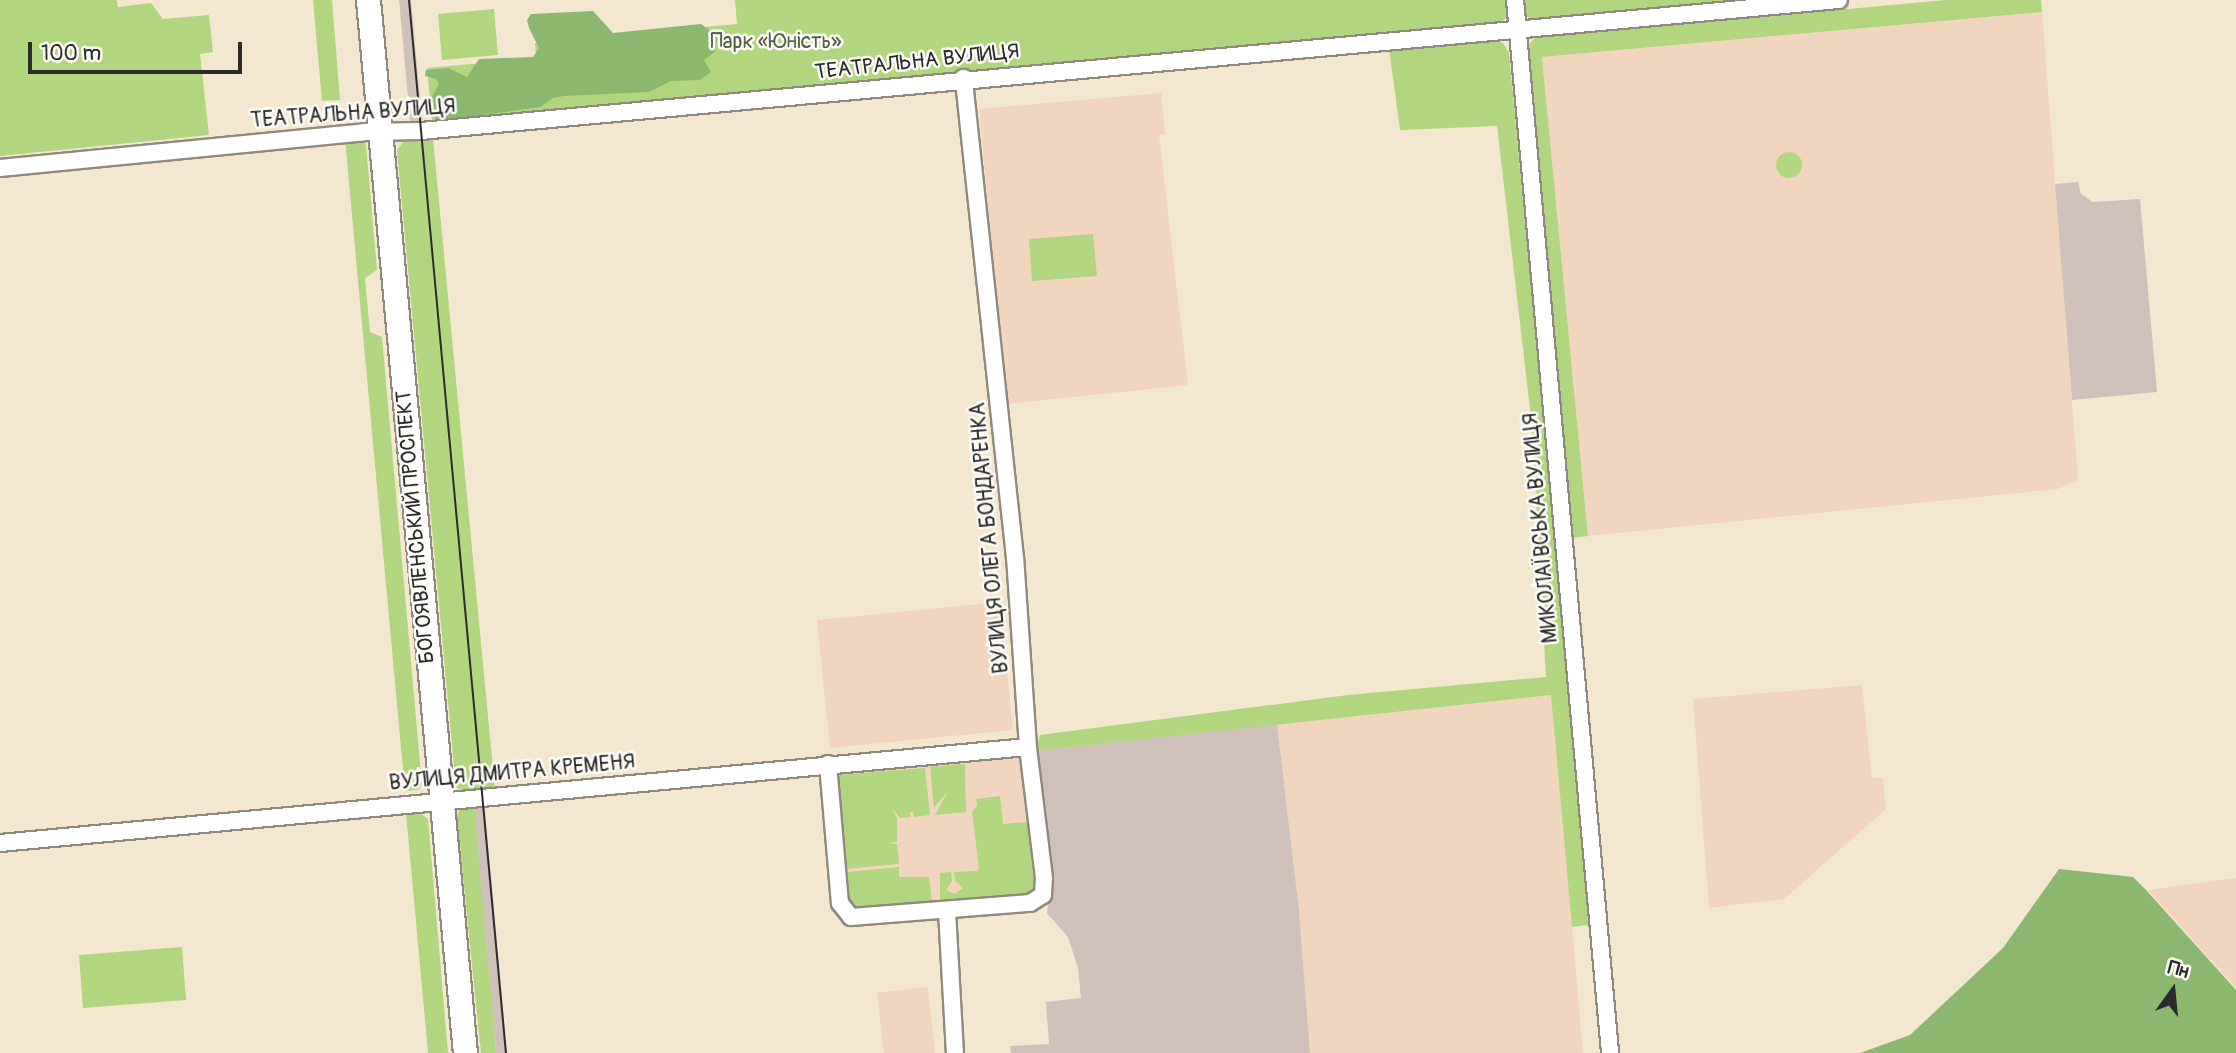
<!DOCTYPE html>
<meta charset="utf-8">
<style>
body{margin:0}
#map{position:relative;width:2236px;height:1053px;overflow:hidden;background:#f4e7cf;font-family:Pangolin,sans-serif}
div>[style]{position:absolute}
[style*='--x']{left:calc(var(--x)*1px);top:calc(var(--y)*1px);width:calc(var(--w)*1px);rotate:calc(var(--a)*1deg)}
.built>*{inset:0;background:#f2d5be}
.industrial>*{inset:0;background:#cfc1ba}
.green>*{inset:0;background:#b1d67f}
.round{border-radius:50%}
.forest>*{inset:0;background:#8cb76e}
.roads{filter:drop-shadow(2px 0 #90897d) drop-shadow(-2px 0 #90897d) drop-shadow(0 2px #90897d) drop-shadow(0 -2px #90897d)}
.minor>*{height:16px;margin:-8px;padding:0 8px;transform-origin:8px;border-radius:8px;background:#fff}
.secondary>*{height:23px;margin:-11.5px;padding:0 11.5px;transform-origin:11.5px;border-radius:11.5px;background:#fff}
.tram>*{height:2px;margin:-1px;padding:0 1px;transform-origin:1px;border-radius:1px;background:#2b2b2b}
span{translate:-50% -50%;white-space:nowrap;text-align:center;line-height:1.15;-webkit-text-stroke:5px #fdfcf7;paint-order:stroke}
.park-label{font-size:21px;color:#535e44}
.street-label{font-size:21px;color:#2b2b2b}
.north{position:absolute;left:2138px;top:955px;width:70px;height:70px;-webkit-text-stroke:5px #fdfcf7;paint-order:stroke;rotate:15deg;font-size:19px;font-weight:700;line-height:28px;text-align:center;color:#2b2b2b}
.north::after{content:'';display:block;margin:auto;width:24px;height:32px;background:#2b2b2b;clip-path:polygon(50% 0,100% 100%,50% 72%,0 100%)}
.scale{position:absolute;left:28px;top:42px;width:214px;height:32px;box-sizing:border-box;border:4px solid #2b2b2b;border-top:0;padding-left:9px;font-size:21px;line-height:24px;white-space:nowrap;color:#2b2b2b;-webkit-text-stroke:5px #fdfcf7;paint-order:stroke}
</style>
<div id="map">
<div class="built">
<i style="clip-path:polygon(2042px 12px,2078px 480px,2058px 489px,1588px 536px,1542px 57px)"></i>
<i style="clip-path:polygon(1161px 93px,1165px 134px,1159px 135px,1188px 385px,1007px 404px,979px 109px)"></i>
<i style="clip-path:polygon(1000px 602px,1013px 730px,830px 748px,817px 620px)"></i>
<i style="clip-path:polygon(1862px 685px,1872px 778px,1883px 778px,1886px 809px,1784px 899px,1709px 908px,1693px 699px)"></i>
<i style="clip-path:polygon(1552px 695px,1583px 1053px,1310px 1053px,1299px 910px,1277px 724px)"></i>
<i style="clip-path:polygon(1022px 757px,1036px 893px,853px 910px,850px 906px,836px 774px)"></i>
<i style="clip-path:polygon(2236px 878px,2236px 988px,2148px 890px)"></i>
<i style="clip-path:polygon(928px 987px,935px 1053px,884px 1053px,877px 993px)"></i>
</div>
<div class="industrial">
<i style="clip-path:polygon(399px 0,411px 0,507px 1053px,496px 1053px)"></i>
<i style="clip-path:polygon(2078px 182px,2081px 194px,2093px 202px,2140px 199px,2157px 392px,2072px 400px,2055px 184px)"></i>
<i style="clip-path:polygon(1277px 724px,1299px 910px,1310px 1053px,1011px 1053px,1010px 1046px,1049px 1044px,1046px 1002px,1081px 998px,1078px 968px,1068px 937px,1047px 913px,1051px 881px,1036px 751px)"></i>
</div>
<div class="green">
<i style="clip-path:polygon(0 0,117px 0,118px 7px,151px 3px,163px 19px,209px 15px,213px 52px,200px 54px,209px 135px,0 156px)"></i>
<i style="clip-path:polygon(313px 0,332px 0,340px 100px,322px 101px)"></i>
<i style="clip-path:polygon(735px 0,1505px 0,1507px 17px,1502px 22px,432px 121px,427px 68px,536px 58px,535px 43px,737px 24px)"></i>
<i style="clip-path:polygon(1522px 0,1758px 0,1537px 21px,1525px 16px)"></i>
<i style="clip-path:polygon(1946px 0,2041px 0,2042px 12px,1542px 57px,1588px 536px,1571px 538px,1527px 50px,1530px 43px,1535px 38px)"></i>
<i style="clip-path:polygon(494px 9px,498px 55px,442px 60px,438px 14px)"></i>
<i style="clip-path:polygon(1492px 39px,1503px 43px,1509px 53px,1591px 919px,1588px 925px,1572px 927px,1551px 695px,1036px 751px,1040px 735px,1348px 695px,1546px 677px,1532px 426px,1497px 126px,1400px 130px,1389px 49px)"></i>
<i style="clip-path:polygon(345px 139px,363px 140px,366px 145px,377px 270px,365px 278px,370px 332px,382px 337px,422px 785px,418px 790px,405px 791px)"></i>
<i style="clip-path:polygon(433px 139px,495px 790px,464px 792px,456px 787px,397px 150px,403px 142px)"></i>
<i class="round" style="left:1776px;top:152px;width:26px;height:26px"></i>
<i style="clip-path:polygon(1093px 234px,1097px 276px,1032px 281px,1029px 239px)"></i>
<i style="clip-path:polygon(965px 764px,966px 812px,935px 815px,948px 791px,934px 808px,930px 767px)"></i>
<i style="clip-path:polygon(925px 768px,930px 815px,914px 817px,913px 812px,910px 812px,910px 817px,900px 818px,892px 808px,897px 818px,897px 842px,888px 843px,897px 844px,899px 864px,846px 869px,837px 775px)"></i>
<i style="clip-path:polygon(1000px 796px,1003px 824px,1027px 822px,1035px 892px,940px 902px,940px 873px,951px 872px,952px 881px,946px 890px,954px 894px,963px 888px,955px 881px,954px 872px,977px 871px,979px 868px,972px 812px,977px 806px,976px 799px)"></i>
<i style="clip-path:polygon(474px 804px,496px 1053px,481px 1053px,457px 816px,461px 806px)"></i>
<i style="clip-path:polygon(418px 812px,428px 819px,448px 1053px,428px 1053px,406px 813px)"></i>
<i style="clip-path:polygon(899px 867px,899px 877px,929px 877px,932px 903px,853px 910px,850px 906px,846px 872px)"></i>
<i style="clip-path:polygon(182px 947px,186px 1000px,83px 1008px,79px 955px)"></i>
</div>
<div class="forest">
<i style="clip-path:polygon(593px 11px,613px 33px,701px 24px,716px 35px,717px 40px,715px 52px,704px 60px,711px 72px,700px 80px,671px 81px,649px 92px,564px 96px,553px 98px,540px 107px,439px 121px,428px 113px,428px 104px,439px 84px,436px 79px,425px 76px,426px 70px,448px 68px,467px 77px,479px 59px,533px 57px,539px 48px,529px 28px,527px 20px,531px 14px)"></i>
<i style="clip-path:polygon(2059px 869px,2133px 877px,2147px 891px,2236px 990px,2236px 1053px,1860px 1053px,1910px 1035px,2003px 948px)"></i>
</div>
<div class="roads">
<div class="minor">
<i style="--x:1515;--y:0;--w:1057;--a:84.84"></i>
<i style="--x:0;--y:168;--w:366;--a:-5.6"></i>
<i style="--x:364;--y:132;--w:57;--a:-1"></i>
<i style="--x:421;--y:131;--w:1424;--a:-5.28"></i>
<i style="--x:828;--y:764;--w:140;--a:85.1"></i>
<i style="--x:840;--y:903;--w:18;--a:52"></i>
<i style="--x:851;--y:917;--w:180;--a:-4.5"></i>
<i style="--x:1030;--y:903;--w:15;--a:-32"></i>
<i style="--x:1043;--y:895;--w:17;--a:-87"></i>
<i style="--x:1044;--y:878;--w:132;--a:-97"></i>
<i style="--x:1028;--y:747;--w:189;--a:-93.9"></i>
<i style="--x:1015;--y:558;--w:483;--a:-96.1"></i>
<i style="--x:0;--y:843;--w:1032;--a:-5.34"></i>
<i style="--x:947;--y:911;--w:142;--a:86.8"></i>
</div>
<div class="secondary">
<i style="--x:368;--y:0;--w:1057;--a:84.74"></i>
</div>
</div>
<div class="tram">
<i style="--x:409;--y:0;--w:1057;--a:84.74"></i>
</div>
<div class="park-label">
<span style="left:776px;top:42px">Парк «Юність»</span>
</div>
<div class="street-label">
<span style="left:917px;top:62px;rotate:-6deg">ТЕАТРАЛЬНА ВУЛИЦЯ</span>
<span style="left:353px;top:114px;rotate:-4deg">ТЕАТРАЛЬНА ВУЛИЦЯ</span>
<span style="left:416px;top:527px;rotate:-95deg">БОГОЯВЛЕНСЬКИЙ ПРОСПЕКТ</span>
<span style="left:1541px;top:528px;rotate:-95deg">МИКОЛАЇВСЬКА ВУЛИЦЯ</span>
<span style="left:990px;top:538px;rotate:-95deg">ВУЛИЦЯ ОЛЕГА БОНДАРЕНКА</span>
<span style="left:512px;top:773px;rotate:-5deg">ВУЛИЦЯ ДМИТРА КРЕМЕНЯ</span>
</div>
<div class="north">Пн</div>
<div class="scale">100 m</div>
</div>
